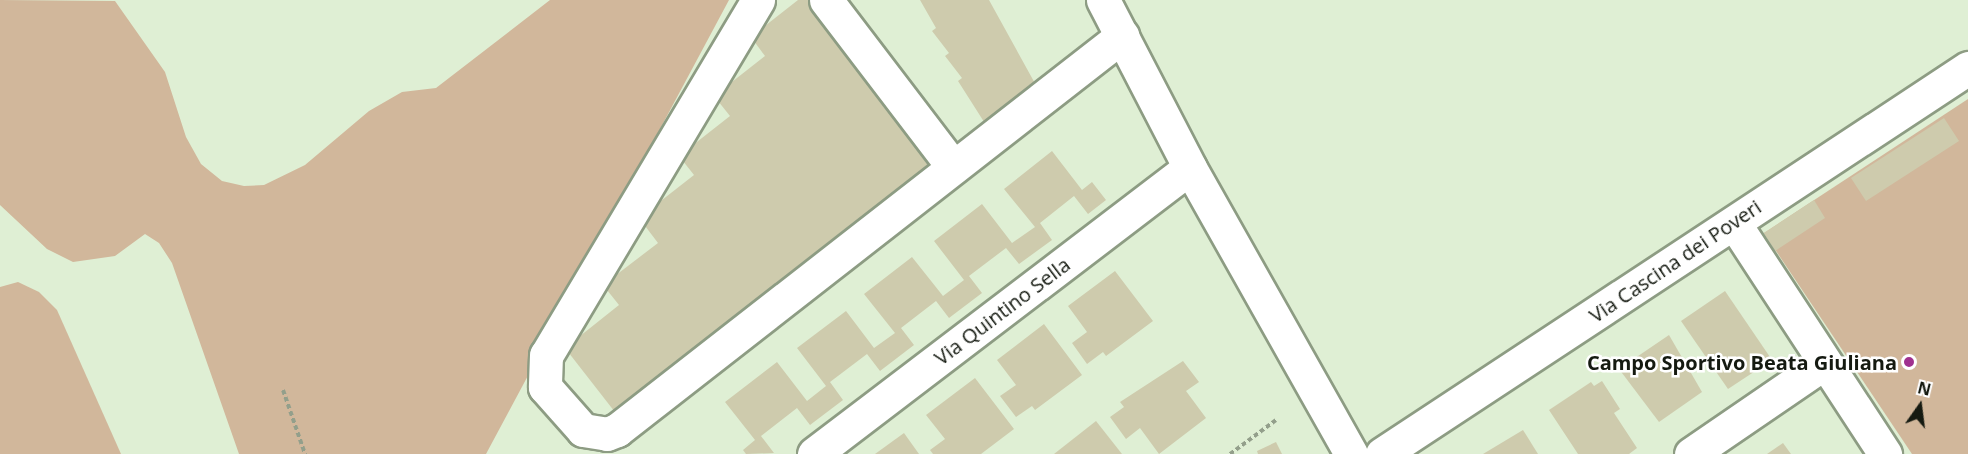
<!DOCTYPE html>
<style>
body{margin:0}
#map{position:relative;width:1968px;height:454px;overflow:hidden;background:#dfefd4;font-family:"Open Sans",sans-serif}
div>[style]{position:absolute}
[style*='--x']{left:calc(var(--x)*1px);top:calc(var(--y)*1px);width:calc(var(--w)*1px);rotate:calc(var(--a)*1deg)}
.green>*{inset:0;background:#d1b79b}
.building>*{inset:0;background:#cecbad}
.path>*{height:4px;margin-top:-2px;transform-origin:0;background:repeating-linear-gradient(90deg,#939f8b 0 4.5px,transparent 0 7.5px)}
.roads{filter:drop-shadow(2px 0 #8d9c83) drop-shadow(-2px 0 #8d9c83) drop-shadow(0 2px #8d9c83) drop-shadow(0 -2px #8d9c83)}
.minor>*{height:33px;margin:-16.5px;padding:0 16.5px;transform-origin:16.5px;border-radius:16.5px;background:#fff}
.dots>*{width:16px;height:16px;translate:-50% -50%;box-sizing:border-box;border:3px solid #fff;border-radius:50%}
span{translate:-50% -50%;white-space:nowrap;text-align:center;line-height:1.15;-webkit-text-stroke:5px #fff;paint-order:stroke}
.street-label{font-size:20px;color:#151a11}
.poi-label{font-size:20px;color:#151a11;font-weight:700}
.right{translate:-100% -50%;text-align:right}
.north{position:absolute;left:1890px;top:376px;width:60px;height:60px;-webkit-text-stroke:4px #fff;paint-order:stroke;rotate:14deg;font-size:16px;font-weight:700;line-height:24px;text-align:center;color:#151a11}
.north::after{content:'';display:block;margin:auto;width:21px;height:27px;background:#151a11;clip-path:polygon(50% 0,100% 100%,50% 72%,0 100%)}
</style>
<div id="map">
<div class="green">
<i style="clip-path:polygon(0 0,115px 1px,165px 72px,186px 137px,201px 164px,222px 181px,244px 186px,264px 185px,305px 165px,369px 111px,402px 92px,436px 88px,550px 0,729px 0,486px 454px,239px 454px,172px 263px,159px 243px,145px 234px,115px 256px,73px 262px,47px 249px,0 205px)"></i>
<i style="clip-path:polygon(1968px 99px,1968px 454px,1912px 454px,1764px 233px)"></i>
<i style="clip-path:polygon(18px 282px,39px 292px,57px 310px,121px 454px,0 454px,0 287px)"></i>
</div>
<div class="building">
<i style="clip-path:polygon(798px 0,808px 0,938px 166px,618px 416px,565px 348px,619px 305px,603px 285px,658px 243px,639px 218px,694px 175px,679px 156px,730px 116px,714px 96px,765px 56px,751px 37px)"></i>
<i style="clip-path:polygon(920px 0,989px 0,1037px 87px,986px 125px,958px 81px,962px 78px,945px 56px,949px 53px,932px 31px,936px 28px)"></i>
<i style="clip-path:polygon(1944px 118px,1959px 141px,1866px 201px,1851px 178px)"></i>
<i style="clip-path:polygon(1052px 151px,1082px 190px,1092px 182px,1106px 200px,1088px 214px,1074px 196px,1040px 223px,1052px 240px,1019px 264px,1006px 248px,969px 276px,982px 293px,949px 318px,936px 301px,901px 328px,914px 345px,880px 371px,867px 354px,830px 382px,843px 400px,810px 425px,797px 408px,761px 436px,774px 453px,746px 454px,743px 450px,755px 440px,725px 402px,777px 362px,807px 401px,826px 386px,797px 348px,846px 311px,874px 348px,895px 333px,864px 294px,912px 257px,943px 296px,964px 280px,934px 241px,982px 204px,1012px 243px,1035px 227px,1004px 189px)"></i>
<i style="clip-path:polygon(1814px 200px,1825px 218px,1775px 251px,1764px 233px)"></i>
<i style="clip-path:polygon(1115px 271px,1153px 321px,1106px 356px,1103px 352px,1087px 364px,1072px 343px,1087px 332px,1068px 306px)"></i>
<i style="clip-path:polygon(1725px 291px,1772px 360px,1728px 389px,1681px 321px)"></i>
<i style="clip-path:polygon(1044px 324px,1082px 375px,1035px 410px,1032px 406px,1016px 417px,1000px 396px,1016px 385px,997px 360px)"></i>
<i style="clip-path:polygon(1669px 335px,1702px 392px,1659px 422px,1619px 369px)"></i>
<i style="clip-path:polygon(1183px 361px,1199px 382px,1186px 391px,1206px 418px,1159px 454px,1140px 428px,1126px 439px,1110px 417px,1124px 407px,1120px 402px)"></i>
<i style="clip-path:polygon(975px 378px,1014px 429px,981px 454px,933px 454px,930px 450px,945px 439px,926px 415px)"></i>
<i style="clip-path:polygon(1602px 381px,1620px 409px,1614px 413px,1637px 448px,1629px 454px,1578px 454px,1549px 410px,1591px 382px,1594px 386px)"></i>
<i style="clip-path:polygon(1096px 421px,1122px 454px,1054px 454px)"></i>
<i style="clip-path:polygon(1523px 430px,1538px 454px,1483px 454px)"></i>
<i style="clip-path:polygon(904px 433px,919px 454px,875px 454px)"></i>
<i style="clip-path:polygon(1276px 442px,1282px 454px,1258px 454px,1257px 451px)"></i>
<i style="clip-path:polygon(1783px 443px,1791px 454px,1767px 454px)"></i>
</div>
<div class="path">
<i style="--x:283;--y:390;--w:68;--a:71"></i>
<i style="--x:1230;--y:454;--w:57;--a:-36.5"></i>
</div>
<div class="roads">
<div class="minor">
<i style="--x:758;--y:0;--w:413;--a:120.8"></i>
<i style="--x:546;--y:355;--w:32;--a:92"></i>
<i style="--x:545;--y:387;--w:57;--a:48.5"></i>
<i style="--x:583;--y:430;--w:24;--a:9"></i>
<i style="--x:607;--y:434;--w:11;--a:-22"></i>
<i style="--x:617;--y:430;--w:641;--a:-37.96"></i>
<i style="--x:826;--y:0;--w:210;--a:52.7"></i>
<i style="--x:1103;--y:0;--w:189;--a:62.6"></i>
<i style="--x:1190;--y:168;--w:328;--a:60.6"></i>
<i style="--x:1734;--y:223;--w:276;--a:56.8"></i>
<i style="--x:814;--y:454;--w:472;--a:-37.3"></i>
<i style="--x:1382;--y:454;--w:702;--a:-33.37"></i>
<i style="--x:1691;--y:454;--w:161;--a:-34.4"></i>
</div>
</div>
<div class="dots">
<i style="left:1909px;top:362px;background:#a0318f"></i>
</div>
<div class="street-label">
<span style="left:1675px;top:261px;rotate:-34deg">Via Cascina dei Poveri</span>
<span style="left:1002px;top:311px;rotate:-37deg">Via Quintino Sella</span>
</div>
<div class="poi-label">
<span class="right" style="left:1897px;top:362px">Campo Sportivo Beata Giuliana</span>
</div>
<div class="north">N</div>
</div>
